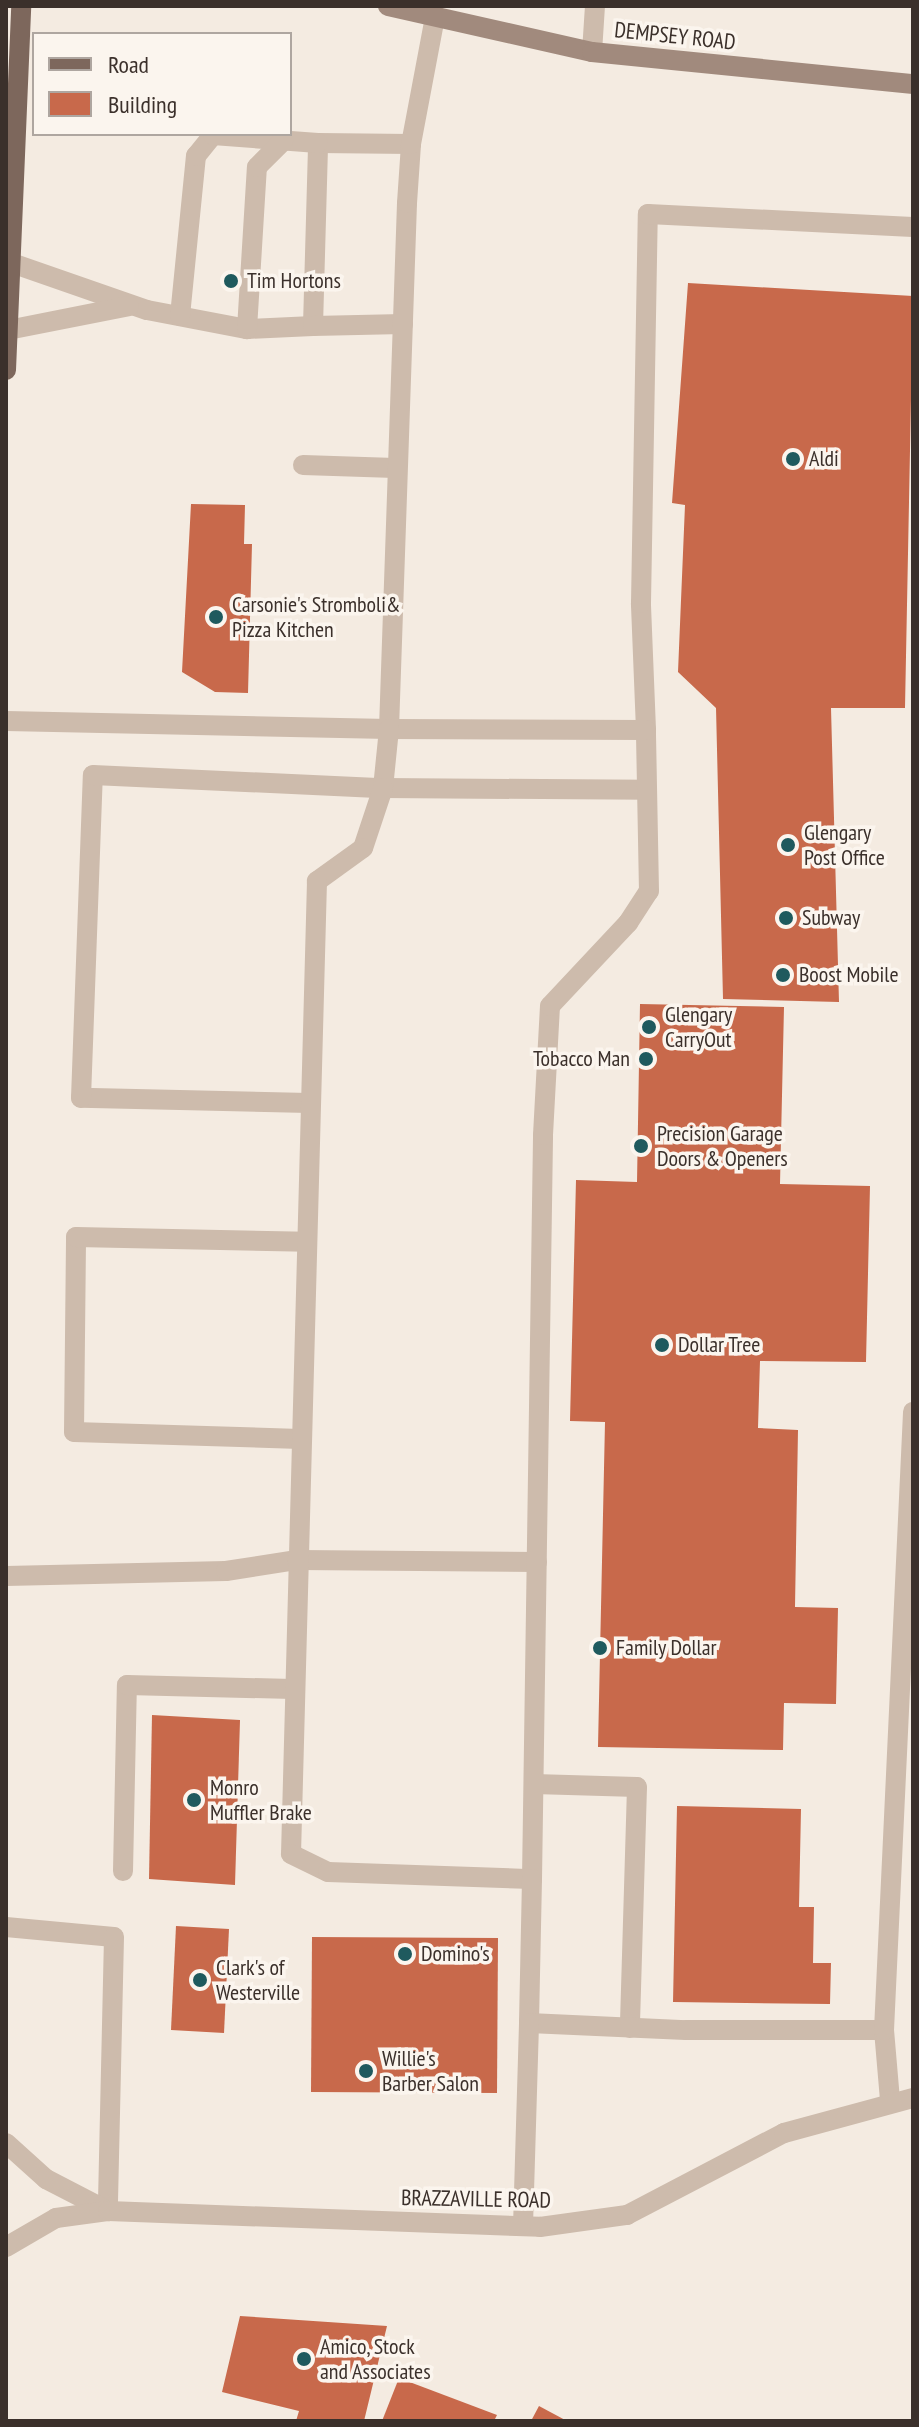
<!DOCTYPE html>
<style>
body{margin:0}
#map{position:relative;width:919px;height:2427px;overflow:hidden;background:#f4ebe1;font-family:"PT Sans Narrow",sans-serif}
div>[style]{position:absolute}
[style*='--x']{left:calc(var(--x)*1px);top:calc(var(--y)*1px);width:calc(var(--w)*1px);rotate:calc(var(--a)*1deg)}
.building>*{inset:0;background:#c8694b}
.lane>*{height:20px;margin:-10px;padding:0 10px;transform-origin:10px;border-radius:10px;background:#cdbbac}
.street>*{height:20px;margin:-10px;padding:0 10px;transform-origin:10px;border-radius:10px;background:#cdbbac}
.secondary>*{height:20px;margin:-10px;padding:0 10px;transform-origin:10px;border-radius:10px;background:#a18a7d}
.primary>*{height:20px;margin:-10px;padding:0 10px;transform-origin:10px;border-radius:10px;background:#7d675c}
.dots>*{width:22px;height:22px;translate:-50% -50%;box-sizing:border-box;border:4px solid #fbf5ee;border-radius:50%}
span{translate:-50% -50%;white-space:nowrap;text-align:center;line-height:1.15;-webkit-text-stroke:7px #fbf5ee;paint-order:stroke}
.street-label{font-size:22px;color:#3b302b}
.poi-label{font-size:22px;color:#3b302b}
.left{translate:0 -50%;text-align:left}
.right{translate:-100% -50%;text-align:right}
.frame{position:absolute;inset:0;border:8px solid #3b302b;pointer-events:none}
.legend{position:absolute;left:32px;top:32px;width:260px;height:104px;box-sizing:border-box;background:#fbf5ee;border:2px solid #aea6a0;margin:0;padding:10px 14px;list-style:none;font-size:24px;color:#3b302b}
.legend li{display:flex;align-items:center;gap:16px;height:40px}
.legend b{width:40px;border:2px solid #aea6a0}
</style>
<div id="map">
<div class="building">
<i style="clip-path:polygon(688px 283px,913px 296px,905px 708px,831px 708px,839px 1002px,723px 999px,716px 708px,678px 672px,685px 505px,672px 503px)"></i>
<i style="clip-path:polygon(191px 504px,245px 505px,244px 544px,252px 544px,248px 693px,215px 692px,182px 672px)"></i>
<i style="clip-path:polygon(640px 1004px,784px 1007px,780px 1184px,870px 1186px,866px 1362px,760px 1361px,758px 1428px,798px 1430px,795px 1607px,838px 1608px,836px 1704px,784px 1703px,783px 1750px,598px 1747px,605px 1422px,570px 1421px,576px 1180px,637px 1182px)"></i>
<i style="clip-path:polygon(152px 1715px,240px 1720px,235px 1885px,149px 1879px)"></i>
<i style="clip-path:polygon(677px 1806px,801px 1809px,799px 1907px,814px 1907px,813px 1963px,831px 1963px,830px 2004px,673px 2002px)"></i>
<i style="clip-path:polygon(176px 1926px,229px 1929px,224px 2033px,171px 2030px)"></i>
<i style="clip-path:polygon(312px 1937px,498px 1938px,497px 2093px,311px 2092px)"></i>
<i style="clip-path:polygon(240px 2316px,387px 2326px,364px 2421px,296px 2421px,299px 2411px,222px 2392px)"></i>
<i style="clip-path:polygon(399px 2378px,497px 2415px,494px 2421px,382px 2421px)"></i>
<i style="clip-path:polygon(539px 2406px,567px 2421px,531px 2421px)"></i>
</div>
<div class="lane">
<i style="--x:6;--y:261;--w:149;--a:19.2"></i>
<i style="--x:147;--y:310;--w:102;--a:10.8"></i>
<i style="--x:247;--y:329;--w:66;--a:-2.6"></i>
<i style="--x:313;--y:326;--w:183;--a:-88.4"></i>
<i style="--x:318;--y:143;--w:93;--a:0.6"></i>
<i style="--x:180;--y:316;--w:161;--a:-84.3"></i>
<i style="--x:196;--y:156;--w:27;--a:-51"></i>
<i style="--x:213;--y:135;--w:105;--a:4.4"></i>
<i style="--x:313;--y:326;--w:90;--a:-1.3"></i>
<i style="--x:247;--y:329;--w:162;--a:-86.5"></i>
<i style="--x:257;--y:167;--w:37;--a:-45"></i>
<i style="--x:8;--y:330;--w:123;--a:-11.2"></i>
<i style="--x:303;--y:465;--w:92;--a:1.9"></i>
<i style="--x:6;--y:721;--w:383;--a:1.2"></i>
<i style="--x:389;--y:729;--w:526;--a:-88.04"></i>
<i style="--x:407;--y:203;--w:59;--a:-86.1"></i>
<i style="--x:411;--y:144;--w:129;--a:-79.3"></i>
<i style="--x:646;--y:730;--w:127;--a:-92.3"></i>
<i style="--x:641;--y:603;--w:389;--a:-89"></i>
<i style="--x:648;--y:214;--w:265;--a:2.8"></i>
<i style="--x:309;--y:1103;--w:228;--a:-178.7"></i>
<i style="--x:81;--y:1098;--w:323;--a:-87.9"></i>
<i style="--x:93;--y:775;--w:290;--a:2.6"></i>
<i style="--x:383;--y:788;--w:264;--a:0.4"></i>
<i style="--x:300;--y:1439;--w:226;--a:-178.2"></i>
<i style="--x:74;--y:1432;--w:195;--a:-89.4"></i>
<i style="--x:76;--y:1237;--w:230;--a:1.2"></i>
<i style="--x:6;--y:1576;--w:220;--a:-1.3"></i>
<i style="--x:226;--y:1571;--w:72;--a:-8.8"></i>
<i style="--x:297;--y:1560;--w:240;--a:0.5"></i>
<i style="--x:534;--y:1784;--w:103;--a:1.7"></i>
<i style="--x:637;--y:1787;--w:241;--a:91.7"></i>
<i style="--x:123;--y:1871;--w:186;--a:-88.8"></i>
<i style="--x:127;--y:1685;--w:166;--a:1.4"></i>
<i style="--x:532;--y:1879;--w:744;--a:-89.15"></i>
<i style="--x:543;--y:1135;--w:129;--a:-86.9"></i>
<i style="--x:550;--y:1006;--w:114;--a:-46.8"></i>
<i style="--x:628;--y:923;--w:38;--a:-57"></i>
<i style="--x:649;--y:891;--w:161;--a:-91.1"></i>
<i style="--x:646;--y:730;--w:257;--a:-179.8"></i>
<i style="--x:389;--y:729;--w:59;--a:95.8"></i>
<i style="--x:383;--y:788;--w:63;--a:108.4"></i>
<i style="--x:363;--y:848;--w:57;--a:144.3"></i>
<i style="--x:317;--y:881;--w:973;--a:91.53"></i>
<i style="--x:291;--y:1854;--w:41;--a:25.9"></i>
<i style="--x:328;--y:1872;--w:204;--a:2"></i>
<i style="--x:532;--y:1879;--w:144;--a:91.2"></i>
<i style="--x:529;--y:2023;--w:157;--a:2.6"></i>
<i style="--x:686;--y:2030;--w:198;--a:0"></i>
<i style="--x:884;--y:2030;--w:70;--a:85.1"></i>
<i style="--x:6;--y:1927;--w:108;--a:5.3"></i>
<i style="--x:114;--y:1937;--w:274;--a:91.3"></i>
<i style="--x:884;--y:2030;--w:619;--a:-87.31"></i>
<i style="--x:523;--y:2226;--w:203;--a:-88.3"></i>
</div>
<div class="street">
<i style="--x:592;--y:52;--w:46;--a:-86.3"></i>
<i style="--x:6;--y:2143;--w:54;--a:42"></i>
<i style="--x:46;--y:2179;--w:70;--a:27.3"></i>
<i style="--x:6;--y:2247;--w:58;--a:-30.1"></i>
<i style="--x:56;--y:2218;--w:52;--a:-7.7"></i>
<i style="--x:108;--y:2211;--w:432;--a:2.1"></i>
<i style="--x:540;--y:2227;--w:88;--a:-7.9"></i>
<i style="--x:627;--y:2215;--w:177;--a:-27.6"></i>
<i style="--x:784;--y:2133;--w:134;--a:-15.2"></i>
</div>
<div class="secondary">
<i style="--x:388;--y:6;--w:209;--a:12.7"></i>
<i style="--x:592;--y:52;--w:323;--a:5.7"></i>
</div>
<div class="primary">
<i style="--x:6;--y:370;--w:364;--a:-87.6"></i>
</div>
<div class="dots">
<i style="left:231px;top:281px;background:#1f5a5e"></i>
<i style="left:793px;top:459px;background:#1f5a5e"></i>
<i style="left:216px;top:617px;background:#1f5a5e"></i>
<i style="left:788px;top:845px;background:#1f5a5e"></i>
<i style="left:786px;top:918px;background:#1f5a5e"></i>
<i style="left:783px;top:975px;background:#1f5a5e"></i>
<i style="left:649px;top:1027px;background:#1f5a5e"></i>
<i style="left:646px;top:1059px;background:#1f5a5e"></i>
<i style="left:641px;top:1146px;background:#1f5a5e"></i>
<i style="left:662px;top:1345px;background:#1f5a5e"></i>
<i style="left:600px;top:1648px;background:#1f5a5e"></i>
<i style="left:194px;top:1800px;background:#1f5a5e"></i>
<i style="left:405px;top:1954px;background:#1f5a5e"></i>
<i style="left:200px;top:1980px;background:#1f5a5e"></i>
<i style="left:366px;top:2071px;background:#1f5a5e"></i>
<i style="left:304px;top:2359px;background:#1f5a5e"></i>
</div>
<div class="street-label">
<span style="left:675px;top:36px;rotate:6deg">DEMPSEY ROAD</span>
<span style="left:476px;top:2199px;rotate:1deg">BRAZZAVILLE ROAD</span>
</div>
<div class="poi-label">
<span class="left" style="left:247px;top:281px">Tim Hortons</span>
<span class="left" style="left:809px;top:459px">Aldi</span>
<span class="left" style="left:232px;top:617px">Carsonie's Stromboli&amp;<br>Pizza Kitchen</span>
<span class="left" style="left:804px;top:845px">Glengary<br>Post Office</span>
<span class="left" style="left:802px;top:918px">Subway</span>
<span class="left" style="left:799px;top:975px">Boost Mobile</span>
<span class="left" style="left:665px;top:1027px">Glengary<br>CarryOut</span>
<span class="right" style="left:630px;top:1059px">Tobacco Man</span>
<span class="left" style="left:657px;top:1146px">Precision Garage<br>Doors &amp; Openers</span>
<span class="left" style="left:678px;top:1345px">Dollar Tree</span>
<span class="left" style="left:616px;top:1648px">Family Dollar</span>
<span class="left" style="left:210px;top:1800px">Monro<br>Muffler Brake</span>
<span class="left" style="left:421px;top:1954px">Domino's</span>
<span class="left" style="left:216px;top:1980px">Clark's of<br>Westerville</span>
<span class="left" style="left:382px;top:2071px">Willie's<br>Barber Salon</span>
<span class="left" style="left:320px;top:2359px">Amico, Stock<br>and Associates</span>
</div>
<div class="frame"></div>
<ul class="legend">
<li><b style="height:10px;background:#7d675c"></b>Road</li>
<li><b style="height:22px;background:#c8694b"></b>Building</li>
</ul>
</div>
